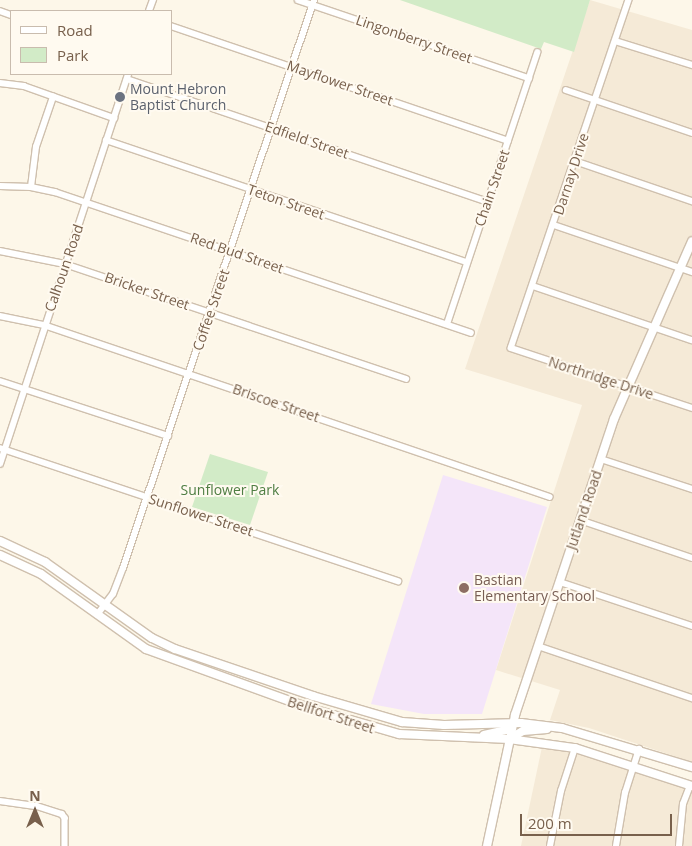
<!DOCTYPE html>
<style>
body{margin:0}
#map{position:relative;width:692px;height:846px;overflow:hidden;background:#fdf7e9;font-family:"Open Sans",sans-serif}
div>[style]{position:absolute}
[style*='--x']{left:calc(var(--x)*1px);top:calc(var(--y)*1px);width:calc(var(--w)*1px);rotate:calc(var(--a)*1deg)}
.residential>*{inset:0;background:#f5ead7}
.education>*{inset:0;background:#f4e5f9}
.green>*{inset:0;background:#d2ebc7}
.roads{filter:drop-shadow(1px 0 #cfc0ae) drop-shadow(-1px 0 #cfc0ae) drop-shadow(0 1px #cfc0ae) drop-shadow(0 -1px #cfc0ae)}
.street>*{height:5.5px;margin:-2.75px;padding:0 2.75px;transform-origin:2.75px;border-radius:2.75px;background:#fff}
.secondary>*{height:8px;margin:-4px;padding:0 4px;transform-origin:4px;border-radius:4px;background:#fff}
.dots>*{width:14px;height:14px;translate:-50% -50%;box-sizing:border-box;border:2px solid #fffaf0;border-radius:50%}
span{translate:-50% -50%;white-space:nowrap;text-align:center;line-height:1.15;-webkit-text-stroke:4px #fffaf0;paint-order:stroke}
.street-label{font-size:14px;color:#78604c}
.worship-label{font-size:14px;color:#5b616d}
.left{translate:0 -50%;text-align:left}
.park-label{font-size:14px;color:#4f7e43}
.education-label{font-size:14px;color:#785e54}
.legend{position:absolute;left:10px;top:10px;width:162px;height:65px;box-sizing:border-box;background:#fffaf0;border:1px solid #c9bcae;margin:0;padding:6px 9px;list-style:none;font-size:15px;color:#78604c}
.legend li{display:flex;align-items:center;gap:10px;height:25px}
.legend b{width:25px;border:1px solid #c9bcae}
.north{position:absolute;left:10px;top:786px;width:50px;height:50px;-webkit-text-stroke:4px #fffaf0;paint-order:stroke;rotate:0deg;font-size:14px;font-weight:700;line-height:20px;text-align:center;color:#78604c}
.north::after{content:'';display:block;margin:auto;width:18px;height:22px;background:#78604c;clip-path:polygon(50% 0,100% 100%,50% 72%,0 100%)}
.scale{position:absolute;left:520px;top:814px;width:152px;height:22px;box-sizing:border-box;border:2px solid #78604c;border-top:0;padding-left:6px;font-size:15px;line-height:18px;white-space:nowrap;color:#78604c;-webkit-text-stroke:4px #fffaf0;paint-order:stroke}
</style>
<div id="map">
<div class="residential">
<i style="clip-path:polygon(590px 0,692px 30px,692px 762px,589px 728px,550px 720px,560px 690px,496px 670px,582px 405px,465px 369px)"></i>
<i style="clip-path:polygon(542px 747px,590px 755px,692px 791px,692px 846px,521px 846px)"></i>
</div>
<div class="education">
<i style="clip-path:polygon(443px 475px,547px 507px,482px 714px,424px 714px,371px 704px)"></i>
</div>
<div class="green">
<i style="clip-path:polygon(400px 0,590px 0,574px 52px,544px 42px,541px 49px)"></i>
<i style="clip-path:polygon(210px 454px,268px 472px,250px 525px,192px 507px)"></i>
</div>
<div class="roads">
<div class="street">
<i style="--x:298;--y:0;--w:244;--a:18.7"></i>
<i style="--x:629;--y:0;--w:367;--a:108.7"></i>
<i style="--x:511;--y:348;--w:191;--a:18.3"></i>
<i style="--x:0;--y:11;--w:12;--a:20"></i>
<i style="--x:149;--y:11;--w:12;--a:-70"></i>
<i style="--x:171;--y:26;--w:356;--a:18.8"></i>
<i style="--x:615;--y:41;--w:81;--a:17.3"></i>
<i style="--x:127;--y:79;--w:381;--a:18.8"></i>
<i style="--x:0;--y:83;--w:24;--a:7"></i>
<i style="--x:24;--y:86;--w:96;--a:19.6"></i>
<i style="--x:566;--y:90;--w:133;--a:18.8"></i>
<i style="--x:106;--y:140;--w:380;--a:18.7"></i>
<i style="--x:575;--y:161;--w:124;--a:18.9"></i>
<i style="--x:0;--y:186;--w:31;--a:2"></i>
<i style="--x:31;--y:187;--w:25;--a:12"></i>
<i style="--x:55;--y:192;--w:439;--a:18.7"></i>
<i style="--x:31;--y:187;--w:40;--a:-82.9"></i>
<i style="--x:36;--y:147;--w:53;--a:-71.2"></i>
<i style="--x:554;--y:225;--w:146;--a:18.8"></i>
<i style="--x:0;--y:251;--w:66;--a:11.3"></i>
<i style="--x:65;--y:264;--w:360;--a:18.6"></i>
<i style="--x:533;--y:286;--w:168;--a:18.8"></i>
<i style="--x:0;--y:316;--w:45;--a:11.6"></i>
<i style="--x:44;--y:325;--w:534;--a:18.77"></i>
<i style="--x:447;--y:324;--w:286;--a:-71.6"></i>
<i style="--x:0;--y:381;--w:177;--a:18.1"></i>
<i style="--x:0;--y:448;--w:420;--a:18.5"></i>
<i style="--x:601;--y:459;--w:96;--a:18.2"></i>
<i style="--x:0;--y:464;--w:410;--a:-71.8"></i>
<i style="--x:580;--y:520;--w:118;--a:18.7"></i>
<i style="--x:560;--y:582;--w:139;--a:18.4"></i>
<i style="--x:97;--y:615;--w:26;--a:-53"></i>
<i style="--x:113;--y:594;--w:28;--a:-69"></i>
<i style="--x:123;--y:568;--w:599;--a:-71.41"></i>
<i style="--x:538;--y:646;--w:163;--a:18.7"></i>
<i style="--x:0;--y:801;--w:37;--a:8"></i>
<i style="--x:37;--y:806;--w:26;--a:18"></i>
<i style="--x:62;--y:814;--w:5;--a:53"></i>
<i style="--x:65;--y:818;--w:28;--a:90"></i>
<i style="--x:550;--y:846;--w:56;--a:-78.7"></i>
<i style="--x:561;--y:791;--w:45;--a:-72"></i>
<i style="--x:616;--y:846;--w:54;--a:-80.4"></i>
<i style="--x:625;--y:793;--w:46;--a:-72.3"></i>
<i style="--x:679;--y:846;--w:42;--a:-84.6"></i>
<i style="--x:683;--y:804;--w:19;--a:-69"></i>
</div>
<div class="secondary">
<i style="--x:0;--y:541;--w:50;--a:25"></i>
<i style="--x:45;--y:562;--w:131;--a:35.4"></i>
<i style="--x:152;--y:638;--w:25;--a:26"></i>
<i style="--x:175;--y:649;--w:146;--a:18.8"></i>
<i style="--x:313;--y:696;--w:93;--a:16.3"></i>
<i style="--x:402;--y:722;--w:42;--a:4.1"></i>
<i style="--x:444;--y:725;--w:77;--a:-1.5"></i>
<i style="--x:521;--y:723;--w:41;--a:7"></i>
<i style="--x:562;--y:728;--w:136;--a:16.7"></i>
<i style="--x:0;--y:555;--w:45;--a:24.9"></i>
<i style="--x:41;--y:574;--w:129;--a:35.5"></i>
<i style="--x:146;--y:649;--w:173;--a:19.9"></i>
<i style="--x:309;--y:708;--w:94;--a:16.1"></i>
<i style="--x:399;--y:734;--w:110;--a:2.6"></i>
<i style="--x:509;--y:739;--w:67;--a:7.8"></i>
<i style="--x:575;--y:748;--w:123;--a:18"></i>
<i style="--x:484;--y:735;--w:22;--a:-13"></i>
<i style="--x:505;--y:730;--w:9;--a:-36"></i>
<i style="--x:509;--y:739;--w:16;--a:-30"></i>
<i style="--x:523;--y:731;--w:24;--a:-5"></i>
<i style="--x:487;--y:846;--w:134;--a:-77.9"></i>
<i style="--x:515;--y:715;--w:312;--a:-71.5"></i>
<i style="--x:614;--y:419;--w:194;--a:-66.3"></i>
</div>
</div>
<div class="dots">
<i style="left:120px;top:97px;background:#6b7280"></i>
<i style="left:464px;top:588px;background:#8d6e63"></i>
</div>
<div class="street-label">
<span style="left:414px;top:39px;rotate:19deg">Lingonberry Street</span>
<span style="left:340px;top:83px;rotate:19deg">Mayflower Street</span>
<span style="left:307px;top:140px;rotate:19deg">Edfield Street</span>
<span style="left:571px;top:174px;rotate:-72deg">Darnay Drive</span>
<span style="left:492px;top:188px;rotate:-71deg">Chain Street</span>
<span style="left:286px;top:202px;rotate:19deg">Teton Street</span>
<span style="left:237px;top:253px;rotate:19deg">Red Bud Street</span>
<span style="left:64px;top:268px;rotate:-71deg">Calhoun Road</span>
<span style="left:147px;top:291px;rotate:19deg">Bricker Street</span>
<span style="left:211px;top:310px;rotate:-71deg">Coffee Street</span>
<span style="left:601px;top:378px;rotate:18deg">Northridge Drive</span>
<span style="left:276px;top:403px;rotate:19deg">Briscoe Street</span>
<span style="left:584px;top:510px;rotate:-71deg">Jutland Road</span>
<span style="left:201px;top:515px;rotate:18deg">Sunflower Street</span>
<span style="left:331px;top:715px;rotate:18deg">Bellfort Street</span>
</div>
<div class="worship-label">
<span class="left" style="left:130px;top:97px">Mount Hebron<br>Baptist Church</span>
</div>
<div class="park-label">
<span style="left:230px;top:490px">Sunflower Park</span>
</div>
<div class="education-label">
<span class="left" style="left:474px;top:588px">Bastian<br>Elementary School</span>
</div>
<ul class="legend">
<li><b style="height:6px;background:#fff"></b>Road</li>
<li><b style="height:14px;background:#d2ebc7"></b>Park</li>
</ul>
<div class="north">N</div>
<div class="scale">200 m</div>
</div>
